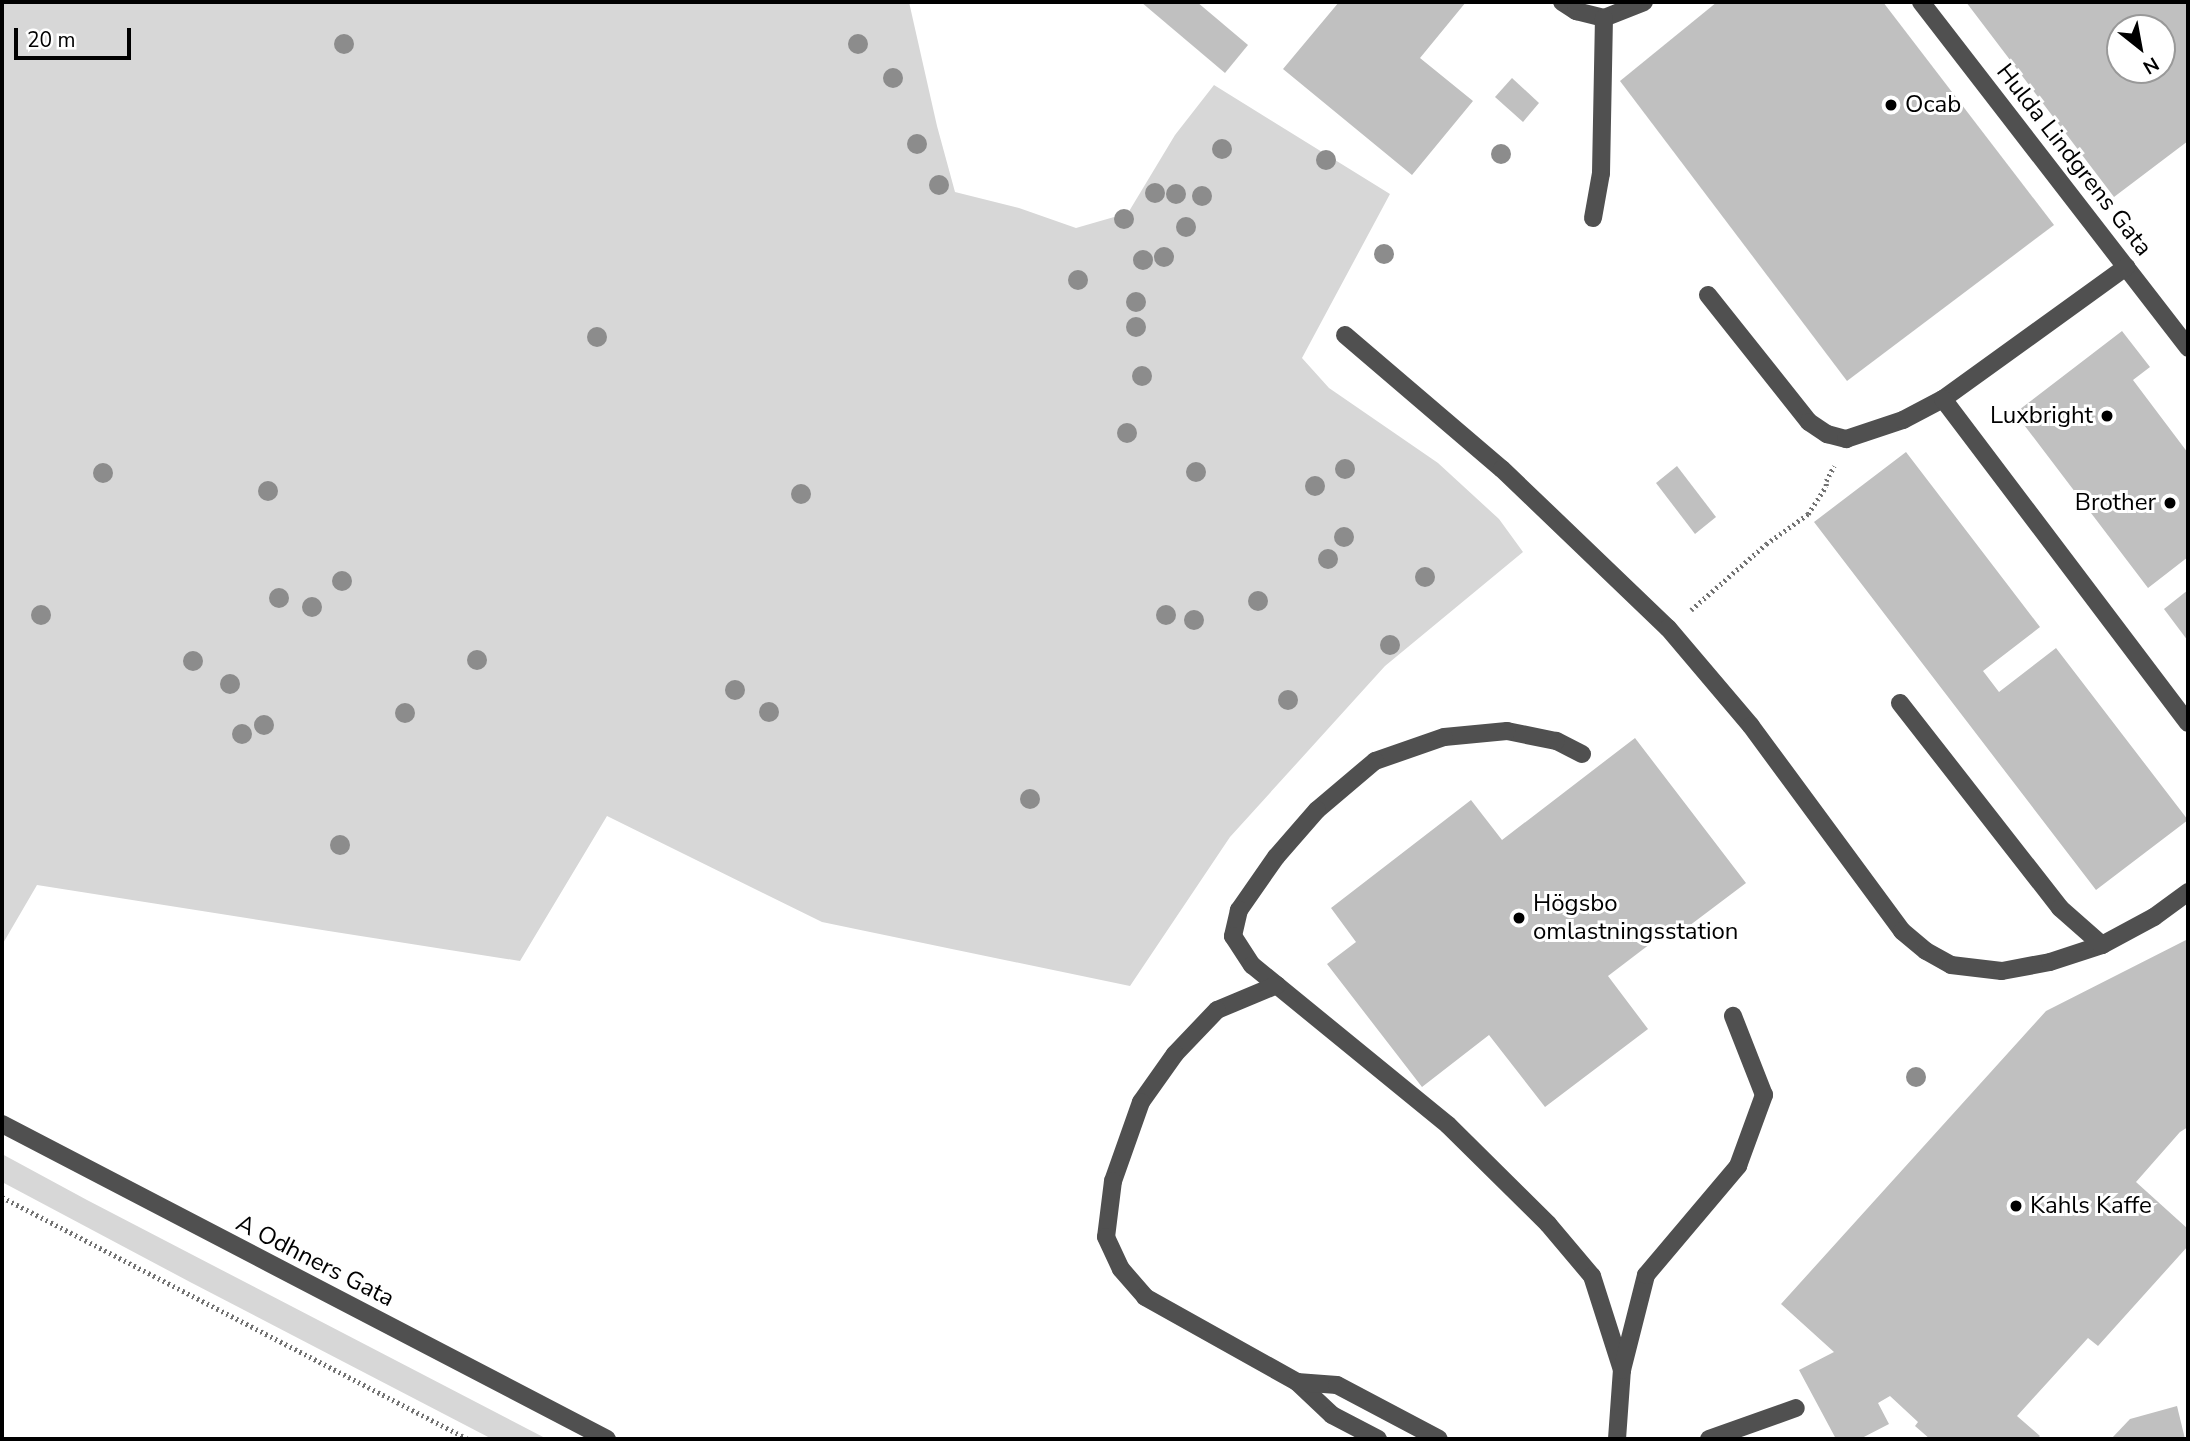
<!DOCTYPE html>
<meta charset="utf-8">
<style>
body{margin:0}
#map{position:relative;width:2190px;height:1441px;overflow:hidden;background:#fff;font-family:"Nunito Sans",sans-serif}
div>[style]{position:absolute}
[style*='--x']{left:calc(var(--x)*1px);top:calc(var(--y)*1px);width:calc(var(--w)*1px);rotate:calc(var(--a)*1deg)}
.green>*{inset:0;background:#d7d7d7}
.building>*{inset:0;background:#c0c0c0}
.path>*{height:4.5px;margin-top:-2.25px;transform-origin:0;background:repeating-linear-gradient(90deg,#727272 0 2px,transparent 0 5.5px)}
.minor>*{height:18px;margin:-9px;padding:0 9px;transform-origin:9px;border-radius:9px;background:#505050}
.trees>*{width:20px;height:20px;margin:-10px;border-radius:50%;background:#8c8c8c}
.dots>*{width:19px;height:19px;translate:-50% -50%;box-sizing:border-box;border:4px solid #fff;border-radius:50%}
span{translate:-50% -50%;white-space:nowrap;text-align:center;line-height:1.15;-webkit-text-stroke:6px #fff;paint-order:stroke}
.poi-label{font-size:24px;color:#000}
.left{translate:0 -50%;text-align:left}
.right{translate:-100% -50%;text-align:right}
.street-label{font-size:24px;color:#000}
.frame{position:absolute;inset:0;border:4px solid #000;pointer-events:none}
.north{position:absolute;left:2106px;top:14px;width:70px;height:70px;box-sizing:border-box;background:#fff;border:2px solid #999;border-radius:50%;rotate:149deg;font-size:19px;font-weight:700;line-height:28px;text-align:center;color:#000}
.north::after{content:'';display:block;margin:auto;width:24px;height:32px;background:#000;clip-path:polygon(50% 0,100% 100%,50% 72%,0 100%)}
.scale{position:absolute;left:14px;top:28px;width:117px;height:32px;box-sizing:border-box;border:4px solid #000;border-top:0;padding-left:9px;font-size:21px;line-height:24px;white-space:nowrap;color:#000;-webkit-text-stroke:5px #fff;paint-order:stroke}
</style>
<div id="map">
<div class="green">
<i style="clip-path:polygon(2px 2px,909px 2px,937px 126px,955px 192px,1019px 208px,1076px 228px,1128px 213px,1175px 135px,1214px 85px,1390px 194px,1302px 358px,1329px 388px,1438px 463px,1499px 519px,1523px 552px,1385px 666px,1230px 837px,1130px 986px,822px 922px,607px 816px,520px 961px,37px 885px,2px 945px)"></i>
<i style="clip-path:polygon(2px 1154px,87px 1200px,547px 1439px,492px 1439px,190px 1282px,2px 1182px)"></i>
</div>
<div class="building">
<i style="clip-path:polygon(1141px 2px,1197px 2px,1248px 45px,1225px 73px)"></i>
<i style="clip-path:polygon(1339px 2px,1466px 2px,1420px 58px,1473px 101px,1412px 175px,1283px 69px)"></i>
<i style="clip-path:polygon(1717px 2px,1883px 2px,2054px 225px,1847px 381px,1620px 81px)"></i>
<i style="clip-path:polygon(evenodd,1966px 2px,2188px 2px,2188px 141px,2114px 197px,1966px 2px,2120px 28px,2162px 28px,2162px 70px,2120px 70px,2120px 28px)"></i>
<i style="clip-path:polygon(1512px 78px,1539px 103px,1523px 122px,1495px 97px)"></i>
<i style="clip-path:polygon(2122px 331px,2150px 367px,2133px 380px,2188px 453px,2188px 557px,2148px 588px,2015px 413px)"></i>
<i style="clip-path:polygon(1906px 452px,2040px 627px,1983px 671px,1999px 692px,2056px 648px,2188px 820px,2096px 890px,1814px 522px)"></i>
<i style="clip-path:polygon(1677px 466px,1716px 517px,1695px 534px,1656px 483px)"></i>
<i style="clip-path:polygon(2188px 590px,2188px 641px,2164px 609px)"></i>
<i style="clip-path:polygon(1635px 738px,1746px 883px,1677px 935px,1671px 928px,1608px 976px,1648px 1029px,1545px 1107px,1489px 1035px,1422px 1087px,1327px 964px,1356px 942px,1331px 908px,1471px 800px,1502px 840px)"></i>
<i style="clip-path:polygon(2188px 939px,2188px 1127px,2180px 1132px,2136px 1182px,2188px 1229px,2188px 1246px,2098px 1346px,2088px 1338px,2017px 1416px,2040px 1436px,2037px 1439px,1930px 1439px,1915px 1426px,1918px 1422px,1890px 1396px,1878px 1403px,1889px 1424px,1860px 1439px,1836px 1439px,1799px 1370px,1834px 1352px,1781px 1304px,2046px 1011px)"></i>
<i style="clip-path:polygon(2177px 1406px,2185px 1439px,2111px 1439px,2130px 1419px)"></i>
</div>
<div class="path">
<i style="--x:1691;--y:610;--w:100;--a:-41.3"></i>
<i style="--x:1766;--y:544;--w:52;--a:-35.5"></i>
<i style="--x:1808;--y:514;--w:33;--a:-57"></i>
<i style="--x:1826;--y:486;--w:5;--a:-90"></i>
<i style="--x:1826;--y:481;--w:17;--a:-62"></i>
<i style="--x:2;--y:1197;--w:525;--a:27.44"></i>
</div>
<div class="minor">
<i style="--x:1562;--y:2;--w:17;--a:33"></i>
<i style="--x:1576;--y:11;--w:29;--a:14"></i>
<i style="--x:1604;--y:18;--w:43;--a:-21.8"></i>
<i style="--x:1921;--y:2;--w:437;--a:52.3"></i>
<i style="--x:1593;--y:218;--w:46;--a:-79.9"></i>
<i style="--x:1601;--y:173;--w:155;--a:-88.9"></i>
<i style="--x:1708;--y:295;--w:162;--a:51.5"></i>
<i style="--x:1809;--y:422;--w:22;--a:34"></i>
<i style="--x:1827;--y:434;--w:20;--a:15"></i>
<i style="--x:1846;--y:439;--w:60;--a:-18.4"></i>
<i style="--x:1903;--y:420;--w:45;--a:-27.7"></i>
<i style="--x:1943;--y:399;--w:226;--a:-35.8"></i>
<i style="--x:1345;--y:335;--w:206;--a:40.5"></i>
<i style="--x:1502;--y:469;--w:230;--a:43.8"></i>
<i style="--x:1668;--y:628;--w:128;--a:49.7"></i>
<i style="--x:1751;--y:726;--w:255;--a:53.6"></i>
<i style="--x:1902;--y:931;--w:31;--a:40"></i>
<i style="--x:1926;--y:951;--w:29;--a:29"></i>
<i style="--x:1951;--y:965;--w:51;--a:6.7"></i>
<i style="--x:2002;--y:971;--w:49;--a:-10.6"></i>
<i style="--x:2050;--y:962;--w:55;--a:-18.1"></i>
<i style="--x:2102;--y:945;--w:59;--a:-28.3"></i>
<i style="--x:2154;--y:917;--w:42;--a:-36.3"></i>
<i style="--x:1943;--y:399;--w:406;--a:52.9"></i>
<i style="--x:1900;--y:703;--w:260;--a:52"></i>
<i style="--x:2060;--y:908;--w:56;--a:41.4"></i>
<i style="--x:1582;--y:754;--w:29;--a:-153"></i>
<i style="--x:1556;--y:741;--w:50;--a:-168.5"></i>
<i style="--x:1507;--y:731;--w:63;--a:174.6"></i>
<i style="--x:1444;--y:737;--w:73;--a:160.8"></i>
<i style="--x:1375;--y:761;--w:76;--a:139.8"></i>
<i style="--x:1317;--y:810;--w:62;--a:131.1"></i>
<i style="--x:1276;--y:857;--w:65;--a:124.9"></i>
<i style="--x:1239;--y:910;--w:27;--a:103"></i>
<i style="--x:1233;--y:936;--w:35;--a:57"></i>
<i style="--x:1252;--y:965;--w:253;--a:39.2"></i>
<i style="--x:1448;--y:1125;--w:141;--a:44.7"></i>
<i style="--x:1548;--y:1224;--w:68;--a:49.8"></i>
<i style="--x:1592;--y:1276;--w:99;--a:72.3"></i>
<i style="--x:1277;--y:985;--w:65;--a:157.4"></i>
<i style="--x:1217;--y:1010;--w:61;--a:133.7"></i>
<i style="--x:1175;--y:1054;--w:59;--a:125.3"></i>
<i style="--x:1141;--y:1102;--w:84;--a:109.5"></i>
<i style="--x:1113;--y:1181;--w:56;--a:97.1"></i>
<i style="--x:1106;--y:1237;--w:35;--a:65"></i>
<i style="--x:1121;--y:1269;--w:37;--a:49"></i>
<i style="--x:1145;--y:1297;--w:174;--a:29.2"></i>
<i style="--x:1297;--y:1382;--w:48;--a:43.3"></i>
<i style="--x:1332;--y:1415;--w:52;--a:27.6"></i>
<i style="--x:2;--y:1124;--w:682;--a:27.5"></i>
<i style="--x:1297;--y:1382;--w:40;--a:4.3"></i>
<i style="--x:1337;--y:1385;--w:115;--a:27.9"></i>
<i style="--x:1617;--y:1439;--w:69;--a:-85.9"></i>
<i style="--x:1622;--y:1370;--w:98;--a:-75.8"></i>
<i style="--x:1646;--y:1275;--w:143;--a:-49.8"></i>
<i style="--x:1738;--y:1166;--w:76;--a:-69.9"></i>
<i style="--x:1764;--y:1095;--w:85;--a:-111.4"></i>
<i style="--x:1709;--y:1439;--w:92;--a:-19.6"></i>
</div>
<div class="trees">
<i style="left:344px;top:44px"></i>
<i style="left:858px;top:44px"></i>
<i style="left:893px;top:78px"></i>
<i style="left:917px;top:144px"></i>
<i style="left:1222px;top:149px"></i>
<i style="left:1501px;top:154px"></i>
<i style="left:1326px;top:160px"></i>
<i style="left:939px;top:185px"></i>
<i style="left:1155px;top:193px"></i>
<i style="left:1176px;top:194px"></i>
<i style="left:1202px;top:196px"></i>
<i style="left:1124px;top:219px"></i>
<i style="left:1186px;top:227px"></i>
<i style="left:1384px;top:254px"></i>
<i style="left:1164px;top:257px"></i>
<i style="left:1143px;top:260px"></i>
<i style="left:1078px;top:280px"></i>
<i style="left:1136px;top:302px"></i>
<i style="left:1136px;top:327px"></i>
<i style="left:597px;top:337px"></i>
<i style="left:1142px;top:376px"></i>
<i style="left:1127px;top:433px"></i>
<i style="left:1345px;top:469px"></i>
<i style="left:1196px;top:472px"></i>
<i style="left:103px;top:473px"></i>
<i style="left:1315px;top:486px"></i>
<i style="left:268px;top:491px"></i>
<i style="left:801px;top:494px"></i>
<i style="left:1344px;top:537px"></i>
<i style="left:1328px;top:559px"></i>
<i style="left:1425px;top:577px"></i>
<i style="left:342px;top:581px"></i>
<i style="left:279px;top:598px"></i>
<i style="left:1258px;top:601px"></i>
<i style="left:312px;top:607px"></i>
<i style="left:41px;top:615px"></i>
<i style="left:1166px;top:615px"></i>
<i style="left:1194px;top:620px"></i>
<i style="left:1390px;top:645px"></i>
<i style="left:477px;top:660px"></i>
<i style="left:193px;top:661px"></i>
<i style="left:230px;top:684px"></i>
<i style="left:735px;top:690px"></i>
<i style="left:1288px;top:700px"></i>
<i style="left:769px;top:712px"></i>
<i style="left:405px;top:713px"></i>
<i style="left:264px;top:725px"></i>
<i style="left:242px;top:734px"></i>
<i style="left:1030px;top:799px"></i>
<i style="left:340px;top:845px"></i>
<i style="left:1916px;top:1077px"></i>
</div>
<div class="dots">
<i style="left:1891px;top:105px;background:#000"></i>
<i style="left:2107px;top:416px;background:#000"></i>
<i style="left:2170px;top:503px;background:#000"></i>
<i style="left:1519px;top:918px;background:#000"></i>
<i style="left:2016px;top:1206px;background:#000"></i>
</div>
<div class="poi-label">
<span class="left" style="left:1905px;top:105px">Ocab</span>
<span class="right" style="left:2093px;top:416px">Luxbright</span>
<span class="right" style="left:2156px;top:503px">Brother</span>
<span class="left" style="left:1533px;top:918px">Högsbo<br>omlastningsstation</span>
<span class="left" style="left:2030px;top:1206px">Kahls Kaffe</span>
</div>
<div class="street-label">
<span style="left:2074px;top:160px;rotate:52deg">Hulda Lindgrens Gata</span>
<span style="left:315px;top:1261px;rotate:27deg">A Odhners Gata</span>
</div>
<div class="frame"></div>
<div class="north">N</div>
<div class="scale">20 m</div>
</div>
